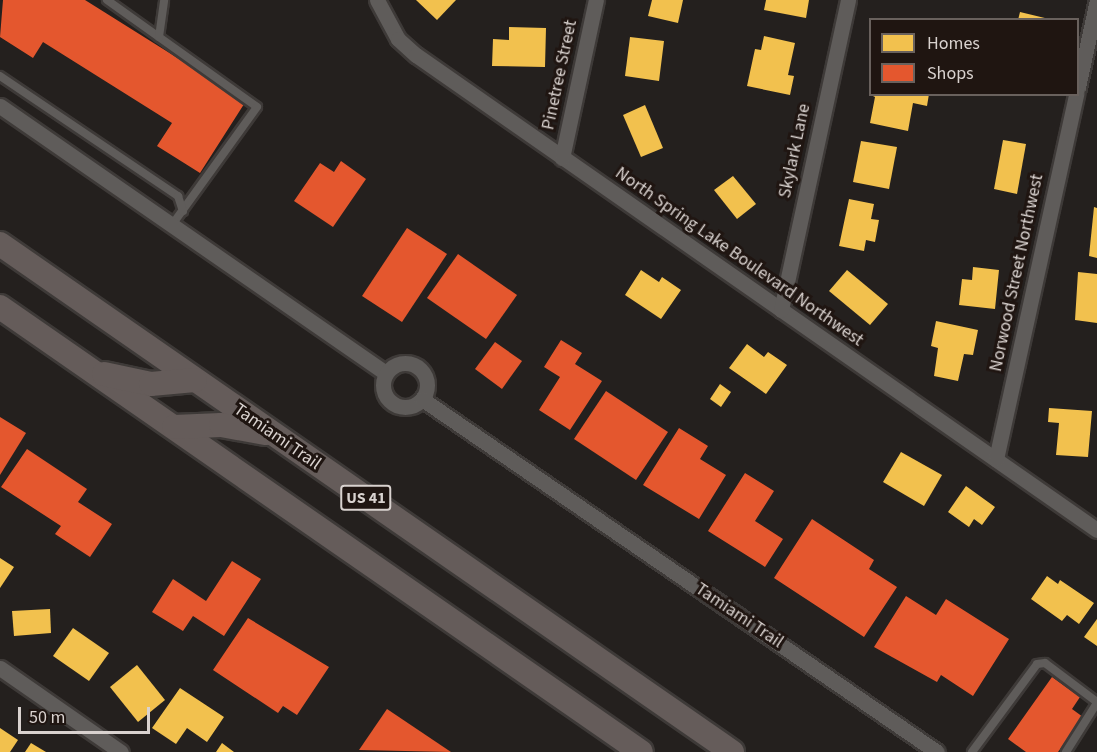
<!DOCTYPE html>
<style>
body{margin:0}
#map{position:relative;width:1097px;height:752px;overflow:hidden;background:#24201e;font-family:"Source Sans 3",sans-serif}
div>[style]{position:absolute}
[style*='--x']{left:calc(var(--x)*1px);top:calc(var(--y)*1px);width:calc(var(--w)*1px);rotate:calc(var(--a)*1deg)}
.homes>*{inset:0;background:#f2c14e}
.shops>*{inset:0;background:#e4572e}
.roads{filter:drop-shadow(2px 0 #3e3a38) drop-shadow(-2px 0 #3e3a38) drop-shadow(0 2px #3e3a38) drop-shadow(0 -2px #3e3a38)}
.lane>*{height:8px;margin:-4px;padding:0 4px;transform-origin:4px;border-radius:4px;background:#5f5c5a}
.street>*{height:15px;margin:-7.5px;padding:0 7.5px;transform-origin:7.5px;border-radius:7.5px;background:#5f5c5a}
.street>.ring{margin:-7.5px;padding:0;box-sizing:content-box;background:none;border:15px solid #5f5c5a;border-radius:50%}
.primary>*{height:24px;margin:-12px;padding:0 12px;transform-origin:12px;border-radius:12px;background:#655c5a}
span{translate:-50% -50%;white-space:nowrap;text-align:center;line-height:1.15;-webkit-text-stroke:6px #1f1511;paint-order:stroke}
.shield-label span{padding:2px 4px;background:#1f1511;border:2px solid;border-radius:4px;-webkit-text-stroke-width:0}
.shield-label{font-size:16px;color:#d9d2cf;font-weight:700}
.street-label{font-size:18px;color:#d9d2cf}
.legend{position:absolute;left:869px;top:18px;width:210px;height:78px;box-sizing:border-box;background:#1f1511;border:2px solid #69615d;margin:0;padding:8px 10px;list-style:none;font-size:18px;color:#d9d2cf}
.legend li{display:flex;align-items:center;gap:12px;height:30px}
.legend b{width:30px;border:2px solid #69615d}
.scale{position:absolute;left:18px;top:707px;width:132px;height:27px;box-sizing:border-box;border:3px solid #d9d2cf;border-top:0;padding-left:8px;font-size:18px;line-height:21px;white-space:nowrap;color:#d9d2cf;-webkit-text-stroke:4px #1f1511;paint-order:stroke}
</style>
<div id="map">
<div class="homes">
<i style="clip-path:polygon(416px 0,456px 0,437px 20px)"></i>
<i style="clip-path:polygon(652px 0,683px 0,678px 23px,648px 16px)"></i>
<i style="clip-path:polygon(766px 0,809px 0,806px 18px,764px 10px)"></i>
<i style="clip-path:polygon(1020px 12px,1049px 19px,1049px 20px,1018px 20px)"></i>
<i style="clip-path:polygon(509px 27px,546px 28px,545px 67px,492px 66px,493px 39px,509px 40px)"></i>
<i style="clip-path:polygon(764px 36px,795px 43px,788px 75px,794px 76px,790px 95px,747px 86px,755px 49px,761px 50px)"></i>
<i style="clip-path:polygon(630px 37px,664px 41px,659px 81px,625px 76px)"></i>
<i style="clip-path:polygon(869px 94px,929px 94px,927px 106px,913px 103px,908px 131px,870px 123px,875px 97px)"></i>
<i style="clip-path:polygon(645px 105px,663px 148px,641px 157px,623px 115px)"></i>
<i style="clip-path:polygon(1003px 140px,1026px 144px,1017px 194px,994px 189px)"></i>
<i style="clip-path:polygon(861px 141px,897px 147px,889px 189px,853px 182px)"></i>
<i style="clip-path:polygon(733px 176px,756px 204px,737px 219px,714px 190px)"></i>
<i style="clip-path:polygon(849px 199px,874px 204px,871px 219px,879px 220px,875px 242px,866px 240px,864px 251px,839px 246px)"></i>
<i style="clip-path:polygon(1094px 207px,1097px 208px,1097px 258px,1089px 256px)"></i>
<i style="clip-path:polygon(973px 267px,999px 270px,995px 309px,959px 305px,962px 279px,972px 280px)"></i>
<i style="clip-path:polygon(641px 270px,659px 282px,662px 277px,681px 290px,661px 319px,625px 295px)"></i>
<i style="clip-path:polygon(847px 270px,888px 304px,870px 325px,829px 291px)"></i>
<i style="clip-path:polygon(1078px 272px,1097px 274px,1097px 323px,1075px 320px)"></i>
<i style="clip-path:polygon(936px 321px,978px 330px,973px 355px,964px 354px,958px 381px,934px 376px,938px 348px,931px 346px)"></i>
<i style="clip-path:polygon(747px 344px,764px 357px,768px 352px,787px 365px,766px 394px,729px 368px)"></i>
<i style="clip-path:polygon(720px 384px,731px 392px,721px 407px,710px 399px)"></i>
<i style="clip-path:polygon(1049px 408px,1092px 411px,1088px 457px,1056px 455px,1059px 423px,1048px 422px)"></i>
<i style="clip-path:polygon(901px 452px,942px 475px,924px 506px,883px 482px)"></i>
<i style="clip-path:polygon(966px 486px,995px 507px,982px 525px,974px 519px,969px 527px,948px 512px)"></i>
<i style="clip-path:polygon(0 558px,14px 567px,0 588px)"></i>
<i style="clip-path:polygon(1047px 576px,1058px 584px,1060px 580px,1094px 603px,1079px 624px,1067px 615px,1062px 621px,1031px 599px)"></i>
<i style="clip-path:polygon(50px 609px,51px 633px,14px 636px,12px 611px)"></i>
<i style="clip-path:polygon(1097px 619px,1097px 646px,1084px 637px)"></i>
<i style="clip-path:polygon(73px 628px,109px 653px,89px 681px,53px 656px)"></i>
<i style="clip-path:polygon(137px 665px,165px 700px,138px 722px,110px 687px)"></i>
<i style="clip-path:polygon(180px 688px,224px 717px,207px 742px,187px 728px,176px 744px,152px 728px)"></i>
<i style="clip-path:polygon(0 728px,18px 740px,10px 752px,0 752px)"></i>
<i style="clip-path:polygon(31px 743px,46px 752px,25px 752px)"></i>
<i style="clip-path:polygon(222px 743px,234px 752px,216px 752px)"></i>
</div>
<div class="shops">
<i style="clip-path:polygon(3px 0,85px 0,246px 101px,200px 173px,157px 146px,172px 123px,43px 42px,33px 58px,0 37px)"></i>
<i style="clip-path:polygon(341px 161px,366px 179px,333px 227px,294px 201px,320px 163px,334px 172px)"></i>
<i style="clip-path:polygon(407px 228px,447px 254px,402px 322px,362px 296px)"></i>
<i style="clip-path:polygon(458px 254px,517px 295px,486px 339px,427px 298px)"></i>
<i style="clip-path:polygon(561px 340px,582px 353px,575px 364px,602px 381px,570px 430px,539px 410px,560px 377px,544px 367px)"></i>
<i style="clip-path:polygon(495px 342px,522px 361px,502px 389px,475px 369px)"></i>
<i style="clip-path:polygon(606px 391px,668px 432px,636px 480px,574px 439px)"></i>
<i style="clip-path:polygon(0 417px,26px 433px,0 475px)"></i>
<i style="clip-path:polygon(679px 428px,708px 446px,700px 459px,726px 475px,699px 519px,643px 485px)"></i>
<i style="clip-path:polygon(27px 449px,87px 489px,78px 502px,112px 524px,90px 557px,55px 534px,61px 526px,1px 487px)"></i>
<i style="clip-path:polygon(745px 473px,774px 491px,755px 521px,783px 539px,765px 567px,708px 531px)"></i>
<i style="clip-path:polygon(812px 519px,874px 560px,869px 569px,897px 587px,864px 637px,774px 578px)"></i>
<i style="clip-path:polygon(232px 561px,261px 579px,224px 636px,193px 616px,183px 631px,152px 612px,173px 579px,206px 601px)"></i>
<i style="clip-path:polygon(906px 596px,936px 615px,946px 599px,1009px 639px,973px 696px,941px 675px,937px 682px,874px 647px)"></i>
<i style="clip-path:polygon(248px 618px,329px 667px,297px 715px,283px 706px,278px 713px,213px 670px)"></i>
<i style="clip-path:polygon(1052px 677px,1080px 697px,1072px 709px,1083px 717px,1058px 752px,1026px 752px,1008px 739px)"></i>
<i style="clip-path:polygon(387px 709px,451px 752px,359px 750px)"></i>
</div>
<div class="roads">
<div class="lane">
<i style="--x:107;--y:0;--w:184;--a:35.5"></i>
<i style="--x:257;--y:107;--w:145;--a:125.8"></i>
<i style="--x:159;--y:37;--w:37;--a:-82"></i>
<i style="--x:0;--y:76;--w:215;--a:34"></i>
<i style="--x:178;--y:196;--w:16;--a:72"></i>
<i style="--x:972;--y:752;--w:109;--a:-53.5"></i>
<i style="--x:1037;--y:664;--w:8;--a:-7"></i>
<i style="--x:1045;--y:663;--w:65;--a:36.9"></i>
<i style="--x:1066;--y:752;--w:58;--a:-57.7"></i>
</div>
<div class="street">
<i style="--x:377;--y:0;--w:44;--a:61.7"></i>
<i style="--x:398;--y:39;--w:24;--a:42"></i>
<i style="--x:416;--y:55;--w:830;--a:34.9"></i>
<i style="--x:1078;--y:87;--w:89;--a:-77.7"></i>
<i style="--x:0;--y:106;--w:469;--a:34.7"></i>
<i style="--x:562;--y:158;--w:162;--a:-77.9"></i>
<i style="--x:781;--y:310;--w:317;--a:-77.8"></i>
<i class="ring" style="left:383px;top:363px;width:29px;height:29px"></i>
<i style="--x:422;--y:399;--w:624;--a:34.43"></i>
<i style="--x:996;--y:459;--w:374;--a:-77.6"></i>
<i style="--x:0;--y:668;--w:147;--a:34.8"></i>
</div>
<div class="primary">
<i style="--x:0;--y:244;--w:891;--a:34.76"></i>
<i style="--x:0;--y:307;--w:780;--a:34.77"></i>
<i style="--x:104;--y:374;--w:48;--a:12"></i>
<i style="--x:151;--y:384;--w:44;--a:-5.2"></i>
<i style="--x:174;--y:427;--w:47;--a:-2.4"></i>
<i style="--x:221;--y:425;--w:46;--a:10.1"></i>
</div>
</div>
<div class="shield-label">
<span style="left:366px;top:498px">US 41</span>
</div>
<div class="street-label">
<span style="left:560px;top:75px;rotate:-78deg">Pinetree Street</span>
<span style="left:795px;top:151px;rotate:-78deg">Skylark Lane</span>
<span style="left:739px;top:257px;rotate:35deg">North Spring Lake Boulevard Northwest</span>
<span style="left:1017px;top:273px;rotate:-78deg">Norwood Street Northwest</span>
<span style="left:277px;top:437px;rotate:35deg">Tamiami Trail</span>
<span style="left:739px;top:616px;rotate:34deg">Tamiami Trail</span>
</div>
<ul class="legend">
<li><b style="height:16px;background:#f2c14e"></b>Homes</li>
<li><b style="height:16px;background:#e4572e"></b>Shops</li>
</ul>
<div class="scale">50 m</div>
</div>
